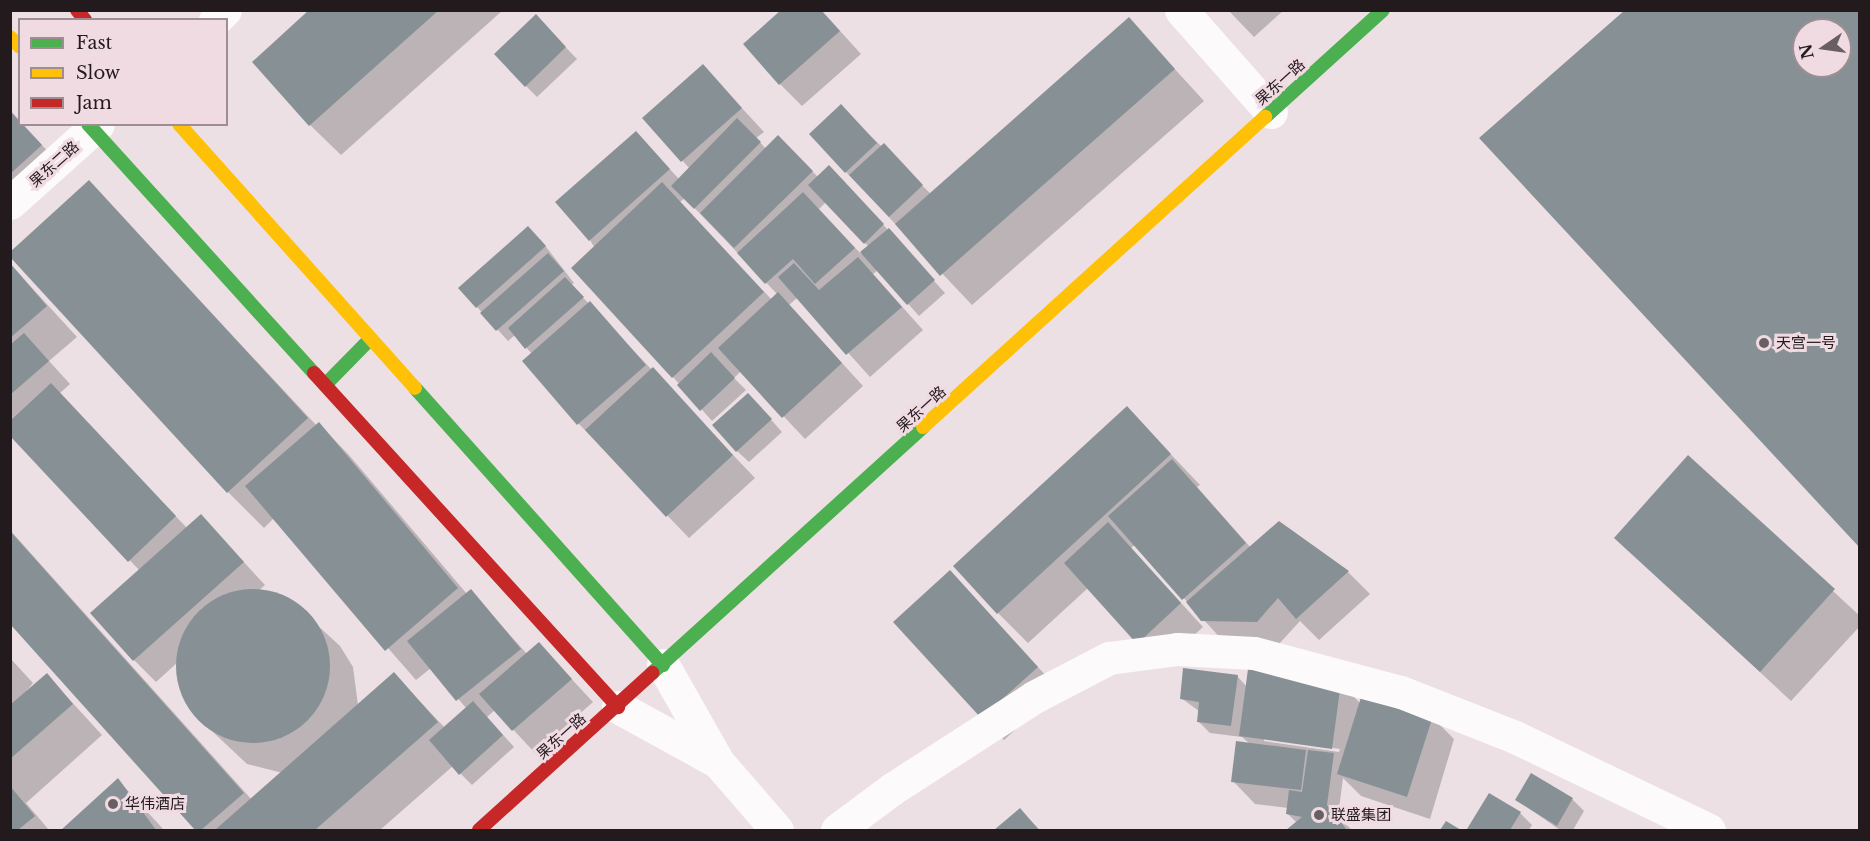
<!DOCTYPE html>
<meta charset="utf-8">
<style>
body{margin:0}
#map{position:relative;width:1870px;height:841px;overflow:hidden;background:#ece0e4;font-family:"Libre Baskerville","Noto Sans SC",serif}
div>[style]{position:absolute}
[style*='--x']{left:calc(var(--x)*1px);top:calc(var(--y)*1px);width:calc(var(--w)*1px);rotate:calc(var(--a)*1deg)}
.shadow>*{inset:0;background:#0003}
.building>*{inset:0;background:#879195}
.round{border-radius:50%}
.street>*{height:33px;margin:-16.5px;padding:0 16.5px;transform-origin:16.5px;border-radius:16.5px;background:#fcfafb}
.fast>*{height:14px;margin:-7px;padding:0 7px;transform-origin:7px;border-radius:7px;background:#4caf50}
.slow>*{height:14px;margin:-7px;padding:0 7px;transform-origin:7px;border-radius:7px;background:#ffc107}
.jam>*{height:14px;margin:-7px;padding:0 7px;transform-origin:7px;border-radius:7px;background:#c62828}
.dots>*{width:16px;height:16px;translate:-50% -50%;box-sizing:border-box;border:3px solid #f1dbe3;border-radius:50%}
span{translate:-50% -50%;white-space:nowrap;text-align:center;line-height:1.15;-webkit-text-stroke:6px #f1dbe3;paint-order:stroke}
.street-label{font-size:15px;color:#221a1d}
.poi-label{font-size:15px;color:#221a1d}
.left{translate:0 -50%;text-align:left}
.frame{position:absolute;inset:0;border:12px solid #221a1d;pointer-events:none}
.legend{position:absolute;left:18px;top:18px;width:210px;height:108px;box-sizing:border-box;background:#f1dbe3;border:2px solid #9e8e94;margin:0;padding:8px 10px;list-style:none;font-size:18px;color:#221a1d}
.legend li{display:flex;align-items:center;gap:12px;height:30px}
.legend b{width:30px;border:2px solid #9e8e94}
.north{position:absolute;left:1792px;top:18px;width:60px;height:60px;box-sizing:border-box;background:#f1dbe3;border:2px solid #9e8e94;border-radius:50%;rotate:257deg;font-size:16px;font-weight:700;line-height:24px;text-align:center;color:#221a1d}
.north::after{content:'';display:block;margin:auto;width:21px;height:27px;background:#695f63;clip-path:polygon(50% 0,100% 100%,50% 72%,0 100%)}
</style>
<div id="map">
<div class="shadow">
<i style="clip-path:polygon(312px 10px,503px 10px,341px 155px,310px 125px)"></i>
<i style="clip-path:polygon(821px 10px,861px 54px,802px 106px,780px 84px)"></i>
<i style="clip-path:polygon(1228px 10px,1284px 10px,1254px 37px)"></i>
<i style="clip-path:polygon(1129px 19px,1204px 101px,972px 305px,846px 172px,852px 118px,931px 194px)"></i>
<i style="clip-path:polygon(547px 28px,577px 59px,537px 97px,526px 86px)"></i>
<i style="clip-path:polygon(evenodd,703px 66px,764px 132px,756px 138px,766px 149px,778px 137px,818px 177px,841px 178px,945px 293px,919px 316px,878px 270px,873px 274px,923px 330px,870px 377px,798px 297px,789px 305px,863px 386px,805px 439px,741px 371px,734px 378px,746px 390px,712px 421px,673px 377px,590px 240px,636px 133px,679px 179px,690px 169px,644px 118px,703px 66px,685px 198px,778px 295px,772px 300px,680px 202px,685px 198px,703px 66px,826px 202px,869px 247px,861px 254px,819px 209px,826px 202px)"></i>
<i style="clip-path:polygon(10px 110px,63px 168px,10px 197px)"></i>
<i style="clip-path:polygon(89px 182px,317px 426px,319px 424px,349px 455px,467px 594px,471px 591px,527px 654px,539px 644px,593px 702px,535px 753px,495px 710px,487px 717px,514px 747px,472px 785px,453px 766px,380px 830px,197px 830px,10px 621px,10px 530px,252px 800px,283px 773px,247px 764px,197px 717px,184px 697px,178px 662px,156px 682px,134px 660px,140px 571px,10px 433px,10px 264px,77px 337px,49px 361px,70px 384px,59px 394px,187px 528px,201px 516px,265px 585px,258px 591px,290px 600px,340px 646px,353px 667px,358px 705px,394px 674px,445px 728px,467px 709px,431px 668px,416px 680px,274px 518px,264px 528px,228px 492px)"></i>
<i style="clip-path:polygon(540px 239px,574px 283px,571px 285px,755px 478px,689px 538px,579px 424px,524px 361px,532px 354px,515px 335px,508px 341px,477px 307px)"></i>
<i style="clip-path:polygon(759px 406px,782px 432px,749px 462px,737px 451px)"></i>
<i style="clip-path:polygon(1127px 408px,1200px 485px,1197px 487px,1251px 548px,1279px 523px,1348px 572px,1370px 594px,1319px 640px,1300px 621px,1279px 644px,1225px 643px,1135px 545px,1131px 548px,1203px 627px,1161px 665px,1088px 588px,1028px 643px,998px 613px)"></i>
<i style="clip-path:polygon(1688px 457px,1860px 616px,1860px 626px,1791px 701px,1616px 538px)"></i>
<i style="clip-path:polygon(972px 595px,1059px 690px,1004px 740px,982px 717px)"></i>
<i style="clip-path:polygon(10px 658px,33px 683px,20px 699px,47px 675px,102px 735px,26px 803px,49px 830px,10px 830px)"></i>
<i style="clip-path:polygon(evenodd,1237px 676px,1247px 687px,1340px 683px,1361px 704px,1432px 717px,1454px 739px,1430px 819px,1361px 796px,1343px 778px,1338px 817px,1352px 830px,1288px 830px,1297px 823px,1288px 814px,1288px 808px,1255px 804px,1233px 781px,1250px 744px,1242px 737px,1210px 733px,1198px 721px,1199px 711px,1181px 698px,1237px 676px,1264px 738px,1340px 749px,1339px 752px,1264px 741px,1264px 738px)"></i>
<i style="clip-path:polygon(118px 780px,164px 830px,63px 830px)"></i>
<i style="clip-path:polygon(1489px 795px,1520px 813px,1532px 825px,1529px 830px,1471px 830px)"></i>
<i style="clip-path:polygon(1572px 799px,1584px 811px,1573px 830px,1560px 830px,1517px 800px)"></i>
<i style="clip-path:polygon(1020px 810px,1040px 830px,996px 830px)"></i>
</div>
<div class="building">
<i style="clip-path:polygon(309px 10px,439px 10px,309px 126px,252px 62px)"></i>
<i style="clip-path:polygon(781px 10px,821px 10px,840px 31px,779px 85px,743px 44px)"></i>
<i style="clip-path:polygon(evenodd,1625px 10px,1860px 10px,1860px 548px,1479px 138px,1625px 10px,1804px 30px,1840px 30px,1840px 66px,1804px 66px,1804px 30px)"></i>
<i style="clip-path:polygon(536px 14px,566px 47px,525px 87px,494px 54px)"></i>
<i style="clip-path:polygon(1129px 17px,1175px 69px,940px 276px,895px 224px)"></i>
<i style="clip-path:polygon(703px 64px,742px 108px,681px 162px,642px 118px)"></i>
<i style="clip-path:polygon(841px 104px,877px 143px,845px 173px,809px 134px)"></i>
<i style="clip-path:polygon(10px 111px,42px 145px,10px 174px)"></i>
<i style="clip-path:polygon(737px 118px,761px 142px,694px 209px,671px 186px)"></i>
<i style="clip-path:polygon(636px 131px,670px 169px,589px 241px,555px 202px)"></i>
<i style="clip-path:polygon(778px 135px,813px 171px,734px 248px,700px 213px)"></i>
<i style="clip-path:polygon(884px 143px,923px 185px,889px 217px,849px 175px)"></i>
<i style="clip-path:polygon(829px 165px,884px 224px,864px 244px,808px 185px)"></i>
<i style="clip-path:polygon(89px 180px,308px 418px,227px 493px,10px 257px,10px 252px)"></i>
<i style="clip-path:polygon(662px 182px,764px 292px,672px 378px,571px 268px)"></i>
<i style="clip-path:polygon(803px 192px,855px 248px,815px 284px,793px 259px,765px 284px,737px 253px)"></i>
<i style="clip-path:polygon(528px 226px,546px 246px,476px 308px,458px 288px)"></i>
<i style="clip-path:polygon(889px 228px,935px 280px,907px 305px,860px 252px)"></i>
<i style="clip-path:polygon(548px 253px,564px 271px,496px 331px,480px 313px)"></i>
<i style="clip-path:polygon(858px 257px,902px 307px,846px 355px,778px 277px,794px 263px,819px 290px)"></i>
<i style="clip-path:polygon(10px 263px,47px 306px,10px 338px)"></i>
<i style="clip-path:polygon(565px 277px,584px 297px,525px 349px,508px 328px)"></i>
<i style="clip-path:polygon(778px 292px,842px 363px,782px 418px,718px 348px)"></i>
<i style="clip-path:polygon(590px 301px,646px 365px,577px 425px,522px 361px)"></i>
<i style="clip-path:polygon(24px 333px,49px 361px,10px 395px,10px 345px)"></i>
<i style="clip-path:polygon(711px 352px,735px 378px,700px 411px,677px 385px)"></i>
<i style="clip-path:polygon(653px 367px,733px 455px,666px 517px,585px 430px)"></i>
<i style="clip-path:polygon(51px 383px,176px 516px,128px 562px,10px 436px,10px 421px)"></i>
<i style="clip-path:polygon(748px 393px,772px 419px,736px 452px,712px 425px)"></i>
<i style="clip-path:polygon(1127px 406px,1171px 454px,997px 614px,953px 566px)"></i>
<i style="clip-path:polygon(319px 422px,458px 588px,385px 651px,245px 486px)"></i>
<i style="clip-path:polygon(1688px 455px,1835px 589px,1760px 672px,1614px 538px)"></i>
<i style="clip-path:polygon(1172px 459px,1246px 543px,1182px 600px,1108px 516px)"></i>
<i style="clip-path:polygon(201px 514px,244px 562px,133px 661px,90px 613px)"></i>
<i style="clip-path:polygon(1279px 521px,1349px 571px,1296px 619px,1278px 598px,1257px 622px,1201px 621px,1186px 602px)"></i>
<i style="clip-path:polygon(1108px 522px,1181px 603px,1137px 644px,1064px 563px)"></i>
<i style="clip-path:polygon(10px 531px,244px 793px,201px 830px,195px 830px,10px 624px)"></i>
<i style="clip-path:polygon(950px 570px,1038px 667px,981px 718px,893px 622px)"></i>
<i style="clip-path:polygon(471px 589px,521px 649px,456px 701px,407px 641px)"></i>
<i class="round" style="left:176px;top:589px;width:154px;height:154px"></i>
<i style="clip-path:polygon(539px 642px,572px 679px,512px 731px,479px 694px)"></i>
<i style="clip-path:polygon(1183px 668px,1238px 675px,1231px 726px,1197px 722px,1199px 702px,1180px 699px)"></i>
<i style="clip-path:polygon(1248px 669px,1341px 682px,1332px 749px,1239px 736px)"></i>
<i style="clip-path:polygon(394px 672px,438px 722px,315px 830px,215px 830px)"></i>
<i style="clip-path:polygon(47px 673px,73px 704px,10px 759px,10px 705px)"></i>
<i style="clip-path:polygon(1362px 694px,1433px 716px,1407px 797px,1337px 774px)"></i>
<i style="clip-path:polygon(473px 701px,503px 735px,459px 775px,429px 740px)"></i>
<i style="clip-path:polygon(1236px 741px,1306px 750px,1301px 790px,1231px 782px)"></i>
<i style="clip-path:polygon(1308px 750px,1334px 753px,1327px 805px,1347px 830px,1286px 830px,1302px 817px,1286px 814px,1289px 790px,1302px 792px)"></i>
<i style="clip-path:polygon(1531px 773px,1573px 798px,1557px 826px,1515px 800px)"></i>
<i style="clip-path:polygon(118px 778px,156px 830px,61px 830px)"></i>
<i style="clip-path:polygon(10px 786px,35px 816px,18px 830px,10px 830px)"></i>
<i style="clip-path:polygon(1489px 793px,1521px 812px,1510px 830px,1467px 829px)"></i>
<i style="clip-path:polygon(1020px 808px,1039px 830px,994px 830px)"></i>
<i style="clip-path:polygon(1446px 821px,1461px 830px,1440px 830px)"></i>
</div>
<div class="street">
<i style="--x:1181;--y:10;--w:136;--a:48.6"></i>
<i style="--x:215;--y:20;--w:14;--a:-45"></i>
<i style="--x:10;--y:203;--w:118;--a:-41.9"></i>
<i style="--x:663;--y:665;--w:112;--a:60.4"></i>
<i style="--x:718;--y:762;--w:90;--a:49.1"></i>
<i style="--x:618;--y:707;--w:114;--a:28.8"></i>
<i style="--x:837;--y:830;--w:69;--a:-36.7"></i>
<i style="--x:892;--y:789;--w:169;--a:-32.9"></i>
<i style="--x:1034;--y:697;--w:85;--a:-27.5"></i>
<i style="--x:1109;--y:658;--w:69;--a:-7.5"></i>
<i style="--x:1177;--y:649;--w:77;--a:3"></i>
<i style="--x:1254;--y:653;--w:152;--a:14.9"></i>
<i style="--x:1401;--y:692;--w:123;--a:21.5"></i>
<i style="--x:1515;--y:737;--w:215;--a:25.6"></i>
</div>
<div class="fast">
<i style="--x:1265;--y:117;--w:159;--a:-42.2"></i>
<i style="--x:88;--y:124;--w:336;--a:47.8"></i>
<i style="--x:325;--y:385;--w:64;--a:-45.6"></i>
<i style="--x:415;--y:388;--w:372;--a:48.2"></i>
<i style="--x:652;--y:673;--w:366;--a:-42.2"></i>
</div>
<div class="slow">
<i style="--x:10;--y:37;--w:14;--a:45"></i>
<i style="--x:179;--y:124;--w:354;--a:48.2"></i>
<i style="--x:923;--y:427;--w:462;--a:-42.2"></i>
</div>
<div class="jam">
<i style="--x:77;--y:10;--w:13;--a:51"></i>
<i style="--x:314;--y:373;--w:452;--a:47.7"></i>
<i style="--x:479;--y:830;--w:234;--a:-42.2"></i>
</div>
<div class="dots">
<i style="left:1764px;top:343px;background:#695f63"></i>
<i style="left:113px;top:804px;background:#695f63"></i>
<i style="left:1319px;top:815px;background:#695f63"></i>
</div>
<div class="street-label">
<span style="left:1280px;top:82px;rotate:-42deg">果东一路</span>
<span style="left:54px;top:164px;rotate:-42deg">果东二路</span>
<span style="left:921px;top:409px;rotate:-42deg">果东一路</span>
<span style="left:561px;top:736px;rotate:-42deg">果东一路</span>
</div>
<div class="poi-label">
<span class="left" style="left:1776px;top:343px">天宫一号</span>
<span class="left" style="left:125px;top:804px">华伟酒店</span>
<span class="left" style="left:1331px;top:815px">联盛集团</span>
</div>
<div class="frame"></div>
<ul class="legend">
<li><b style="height:8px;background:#4caf50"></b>Fast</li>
<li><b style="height:8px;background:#ffc107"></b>Slow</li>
<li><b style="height:8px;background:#c62828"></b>Jam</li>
</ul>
<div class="north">N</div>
</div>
